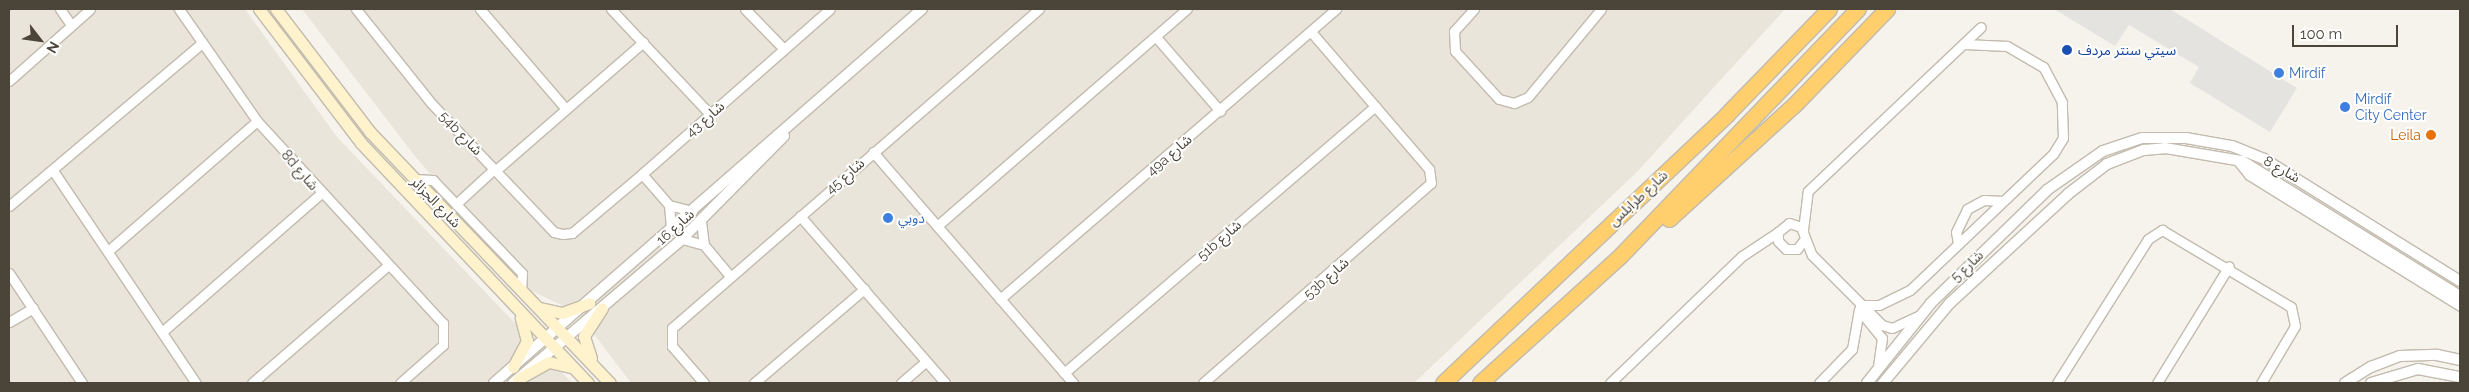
<!DOCTYPE html>
<meta charset="utf-8">
<style>
body{margin:0}
#map{position:relative;width:2469px;height:392px;overflow:hidden;background:#f6f3ec;font-family:Raleway,"Noto Sans Arabic",sans-serif}
div>[style]{position:absolute}
[style*='--x']{left:calc(var(--x)*1px);top:calc(var(--y)*1px);width:calc(var(--w)*1px);rotate:calc(var(--a)*1deg)}
.residential>*{inset:0;background:#eae5da}
.parking>*{inset:0;background:#e5e3e0}
.roads{filter:drop-shadow(1px 0 #c2bbae) drop-shadow(-1px 0 #c2bbae) drop-shadow(0 1px #c2bbae) drop-shadow(0 -1px #c2bbae)}
.minor>*{height:9px;margin:-4.5px;padding:0 4.5px;transform-origin:4.5px;border-radius:4.5px;background:#fff}
.tertiary>*{height:10px;margin:-5px;padding:0 5px;transform-origin:5px;border-radius:5px;background:#fff}
.secondary>*{height:11px;margin:-5.5px;padding:0 5.5px;transform-origin:5.5px;border-radius:5.5px;background:#fff3cd}
.motorway>*{height:15px;margin:-7.5px;padding:0 7.5px;transform-origin:7.5px;border-radius:7.5px;background:#ffcf6e}
.dots>*{width:14px;height:14px;translate:-50% -50%;box-sizing:border-box;border:2px solid #fff;border-radius:50%}
span{translate:-50% -50%;white-space:nowrap;text-align:center;line-height:1.15;-webkit-text-stroke:4px #fff;paint-order:stroke}
.transit-label{font-size:14px;color:#164399}
.left{translate:0 -50%;text-align:left}
.shop-label{font-size:14px;color:#366cbe}
.street-label{font-size:14px;color:#4b4439}
.food-label{font-size:14px;color:#c56008}
.right{translate:-100% -50%;text-align:right}
.frame{position:absolute;inset:0;border:10px solid #4b4439;pointer-events:none}
.north{position:absolute;left:15px;top:15px;width:50px;height:50px;-webkit-text-stroke:4px #fff;paint-order:stroke;rotate:120deg;font-size:14px;font-weight:700;line-height:20px;text-align:center;color:#4b4439}
.north::after{content:'';display:block;margin:auto;width:18px;height:22px;background:#4b4439;clip-path:polygon(50% 0,100% 100%,50% 72%,0 100%)}
.scale{position:absolute;left:2292px;top:25px;width:106px;height:22px;box-sizing:border-box;border:2px solid #4b4439;border-top:0;padding-left:6px;font-size:15px;line-height:18px;white-space:nowrap;color:#4b4439;-webkit-text-stroke:4px #fff;paint-order:stroke}
</style>
<div id="map">
<div class="residential">
<i style="clip-path:polygon(9px 9px,245px 9px,337px 137px,572px 383px,9px 383px)"></i>
<i style="clip-path:polygon(302px 9px,1785px 9px,1637px 172px,1414px 383px,631px 383px,578px 313px,530px 290px,414px 155px)"></i>
</div>
<div class="parking">
<i style="clip-path:polygon(2054px 9px,2170px 9px,2297px 88px,2270px 132px,2190px 83px,2199px 67px,2129px 25px,2115px 46px)"></i>
</div>
<div class="roads">
<div class="minor">
<i style="--x:60;--y:9;--w:19;--a:55"></i>
<i style="--x:179;--y:9;--w:136;--a:55.1"></i>
<i style="--x:257;--y:121;--w:275;--a:47.4"></i>
<i style="--x:443;--y:323;--w:22;--a:90"></i>
<i style="--x:443;--y:345;--w:57;--a:138.5"></i>
<i style="--x:356;--y:9;--w:120;--a:51.4"></i>
<i style="--x:431;--y:103;--w:178;--a:46.4"></i>
<i style="--x:554;--y:232;--w:9;--a:13"></i>
<i style="--x:563;--y:234;--w:9;--a:-6"></i>
<i style="--x:572;--y:233;--w:92;--a:-40.1"></i>
<i style="--x:642;--y:174;--w:250;--a:-41.3"></i>
<i style="--x:480;--y:9;--w:132;--a:49.3"></i>
<i style="--x:611;--y:9;--w:144;--a:46.7"></i>
<i style="--x:745;--y:9;--w:56;--a:45.7"></i>
<i style="--x:1474;--y:9;--w:30;--a:132"></i>
<i style="--x:1454;--y:31;--w:20;--a:87"></i>
<i style="--x:1455;--y:51;--w:65;--a:47.5"></i>
<i style="--x:1499;--y:99;--w:16;--a:15"></i>
<i style="--x:1514;--y:103;--w:15;--a:-23"></i>
<i style="--x:1528;--y:97;--w:114;--a:-50.3"></i>
<i style="--x:1156;--y:37;--w:98;--a:49.1"></i>
<i style="--x:9;--y:81;--w:108;--a:-41.6"></i>
<i style="--x:873;--y:152;--w:306;--a:49.1"></i>
<i style="--x:2237;--y:160;--w:19;--a:51"></i>
<i style="--x:2249;--y:175;--w:248;--a:31.8"></i>
<i style="--x:496;--y:170;--w:195;--a:-41"></i>
<i style="--x:54;--y:172;--w:254;--a:56.1"></i>
<i style="--x:642;--y:174;--w:41;--a:48.9"></i>
<i style="--x:669;--y:205;--w:25;--a:85"></i>
<i style="--x:414;--y:179;--w:19;--a:3"></i>
<i style="--x:433;--y:180;--w:129;--a:46.3"></i>
<i style="--x:522;--y:273;--w:17;--a:93"></i>
<i style="--x:456;--y:204;--w:52;--a:-42.6"></i>
<i style="--x:669;--y:205;--w:24;--a:15"></i>
<i style="--x:9;--y:206;--w:253;--a:-40.2"></i>
<i style="--x:800;--y:216;--w:221;--a:49"></i>
<i style="--x:701;--y:221;--w:24;--a:83"></i>
<i style="--x:704;--y:245;--w:40;--a:50"></i>
<i style="--x:937;--y:226;--w:331;--a:-41"></i>
<i style="--x:1803;--y:230;--w:39;--a:-83"></i>
<i style="--x:1808;--y:191;--w:238;--a:-43.5"></i>
<i style="--x:682;--y:239;--w:23;--a:15"></i>
<i style="--x:1804;--y:240;--w:11;--a:128"></i>
<i style="--x:1797;--y:249;--w:11;--a:180"></i>
<i style="--x:1786;--y:249;--w:11;--a:-135"></i>
<i style="--x:1778;--y:241;--w:9;--a:-90"></i>
<i style="--x:1778;--y:232;--w:14;--a:-39"></i>
<i style="--x:1789;--y:223;--w:13;--a:18"></i>
<i style="--x:1801;--y:227;--w:30;--a:69"></i>
<i style="--x:1812;--y:255;--w:99;--a:45"></i>
<i style="--x:1882;--y:325;--w:10;--a:17"></i>
<i style="--x:1892;--y:328;--w:29;--a:-25"></i>
<i style="--x:1958;--y:244;--w:12;--a:-99"></i>
<i style="--x:1956;--y:232;--w:25;--a:-64"></i>
<i style="--x:1967;--y:209;--w:19;--a:-28"></i>
<i style="--x:1984;--y:200;--w:19;--a:3"></i>
<i style="--x:108;--y:251;--w:198;--a:-41.1"></i>
<i style="--x:9;--y:273;--w:132;--a:56.4"></i>
<i style="--x:1000;--y:299;--w:444;--a:-40.8"></i>
<i style="--x:1860;--y:305;--w:19;--a:0"></i>
<i style="--x:1879;--y:305;--w:34;--a:-26"></i>
<i style="--x:1910;--y:290;--w:197;--a:-43.6"></i>
<i style="--x:2053;--y:154;--w:19;--a:-58"></i>
<i style="--x:2063;--y:138;--w:36;--a:-92"></i>
<i style="--x:2062;--y:102;--w:40;--a:-118"></i>
<i style="--x:2043;--y:67;--w:42;--a:-149.7"></i>
<i style="--x:2007;--y:46;--w:43;--a:-177.3"></i>
<i style="--x:1864;--y:316;--w:28;--a:51"></i>
<i style="--x:1882;--y:338;--w:27;--a:98"></i>
<i style="--x:9;--y:322;--w:28;--a:-30"></i>
<i style="--x:162;--y:332;--w:210;--a:-41.1"></i>
<i style="--x:1064;--y:373;--w:410;--a:-40.6"></i>
<i style="--x:252;--y:383;--w:179;--a:-40.9"></i>
<i style="--x:704;--y:383;--w:49;--a:-130.9"></i>
<i style="--x:672;--y:346;--w:18;--a:-90"></i>
<i style="--x:672;--y:328;--w:486;--a:-41"></i>
<i style="--x:754;--y:383;--w:145;--a:-40.5"></i>
<i style="--x:901;--y:383;--w:33;--a:-41"></i>
<i style="--x:1203;--y:383;--w:303;--a:-41.3"></i>
<i style="--x:1431;--y:183;--w:14;--a:-98"></i>
<i style="--x:1429;--y:169;--w:181;--a:-130.7"></i>
<i style="--x:1610;--y:383;--w:183;--a:-43.9"></i>
<i style="--x:1742;--y:256;--w:43;--a:-33.7"></i>
<i style="--x:1819;--y:383;--w:47;--a:-45.9"></i>
<i style="--x:1852;--y:349;--w:40;--a:-80"></i>
<i style="--x:2057;--y:383;--w:170;--a:-57.7"></i>
<i style="--x:2148;--y:239;--w:17;--a:-33"></i>
<i style="--x:2162;--y:230;--w:150;--a:30.8"></i>
<i style="--x:2291;--y:307;--w:19;--a:78"></i>
<i style="--x:2295;--y:326;--w:66;--a:120.8"></i>
<i style="--x:2157;--y:383;--w:137;--a:-58.4"></i>
</div>
<div class="tertiary">
<i style="--x:494;--y:383;--w:568;--a:-41.15"></i>
<i style="--x:513;--y:383;--w:222;--a:-40.4"></i>
<i style="--x:682;--y:239;--w:145;--a:-45.3"></i>
<i style="--x:1867;--y:383;--w:102;--a:-51.3"></i>
<i style="--x:1931;--y:303;--w:162;--a:-44.2"></i>
<i style="--x:2047;--y:190;--w:68;--a:-34.9"></i>
<i style="--x:2103;--y:151;--w:41;--a:-18.4"></i>
<i style="--x:2142;--y:138;--w:44;--a:0"></i>
<i style="--x:2186;--y:138;--w:47;--a:9.9"></i>
<i style="--x:2232;--y:146;--w:35;--a:22"></i>
<i style="--x:2264;--y:159;--w:231;--a:31.9"></i>
<i style="--x:1883;--y:383;--w:104;--a:-50.1"></i>
<i style="--x:1950;--y:303;--w:161;--a:-42.7"></i>
<i style="--x:2068;--y:194;--w:49;--a:-37.6"></i>
<i style="--x:2107;--y:164;--w:40;--a:-21"></i>
<i style="--x:2144;--y:150;--w:21;--a:-5"></i>
<i style="--x:2165;--y:148;--w:78;--a:9.6"></i>
<i style="--x:2242;--y:161;--w:256;--a:31.8"></i>
<i style="--x:2345;--y:383;--w:31;--a:-32"></i>
<i style="--x:2371;--y:367;--w:31;--a:-21"></i>
<i style="--x:2400;--y:356;--w:37;--a:-2"></i>
<i style="--x:2437;--y:355;--w:24;--a:12"></i>
<i style="--x:2371;--y:383;--w:49;--a:-16.6"></i>
<i style="--x:2418;--y:369;--w:43;--a:10.8"></i>
</div>
<div class="secondary">
<i style="--x:259;--y:9;--w:168;--a:52.7"></i>
<i style="--x:361;--y:143;--w:330;--a:46.6"></i>
<i style="--x:276;--y:9;--w:155;--a:52.6"></i>
<i style="--x:370;--y:132;--w:347;--a:46.3"></i>
<i style="--x:540;--y:308;--w:23;--a:13"></i>
<i style="--x:562;--y:313;--w:29;--a:-20"></i>
<i style="--x:591;--y:358;--w:23;--a:-108"></i>
<i style="--x:584;--y:336;--w:33;--a:-57"></i>
<i style="--x:513;--y:367;--w:30;--a:-62"></i>
<i style="--x:527;--y:341;--w:24;--a:-105"></i>
<i style="--x:518;--y:379;--w:35;--a:-29"></i>
<i style="--x:549;--y:362;--w:23;--a:13"></i>
</div>
<div class="motorway">
<i style="--x:1669;--y:219;--w:169;--a:-42.4"></i>
<i style="--x:1794;--y:105;--w:134;--a:-45.9"></i>
<i style="--x:1443;--y:383;--w:391;--a:-43.4"></i>
<i style="--x:1727;--y:114;--w:146;--a:-45.8"></i>
<i style="--x:1480;--y:383;--w:189;--a:-42.2"></i>
<i style="--x:1620;--y:256;--w:343;--a:-46.1"></i>
</div>
</div>
<div class="dots">
<i style="left:2067px;top:50px;background:#1a4fb4"></i>
<i style="left:2279px;top:73px;background:#3f7fe0"></i>
<i style="left:2345px;top:107px;background:#3f7fe0"></i>
<i style="left:2431px;top:135px;background:#e8710a"></i>
<i style="left:888px;top:218px;background:#3f7fe0"></i>
</div>
<div class="transit-label">
<span class="left" style="left:2078px;top:50px">سيتي سنتر مردف</span>
</div>
<div class="shop-label">
<span class="left" style="left:2289px;top:73px">Mirdif</span>
<span class="left" style="left:2355px;top:107px">Mirdif<br>City Center</span>
<span class="left" style="left:898px;top:218px">دوبي</span>
</div>
<div class="street-label">
<span style="left:705px;top:119px;rotate:-41deg">شارع 43</span>
<span style="left:461px;top:133px;rotate:46deg">54b شارع</span>
<span style="left:1169px;top:155px;rotate:-41deg">49a شارع</span>
<span style="left:2282px;top:169px;rotate:30deg">شارع 8</span>
<span style="left:300px;top:170px;rotate:49deg">8d شارع</span>
<span style="left:845px;top:176px;rotate:-41deg">شارع 45</span>
<span style="left:1638px;top:198px;rotate:-43deg">شارع طرابلس</span>
<span style="left:436px;top:202px;rotate:46deg">شارع الجزائر</span>
<span style="left:675px;top:227px;rotate:-42deg">شارع 16</span>
<span style="left:1219px;top:240px;rotate:-41deg">51b شارع</span>
<span style="left:1967px;top:266px;rotate:-44deg">شارع 5</span>
<span style="left:1326px;top:278px;rotate:-41deg">53b شارع</span>
</div>
<div class="food-label">
<span class="right" style="left:2421px;top:135px">Leila</span>
</div>
<div class="frame"></div>
<div class="north">N</div>
<div class="scale">100 m</div>
</div>
